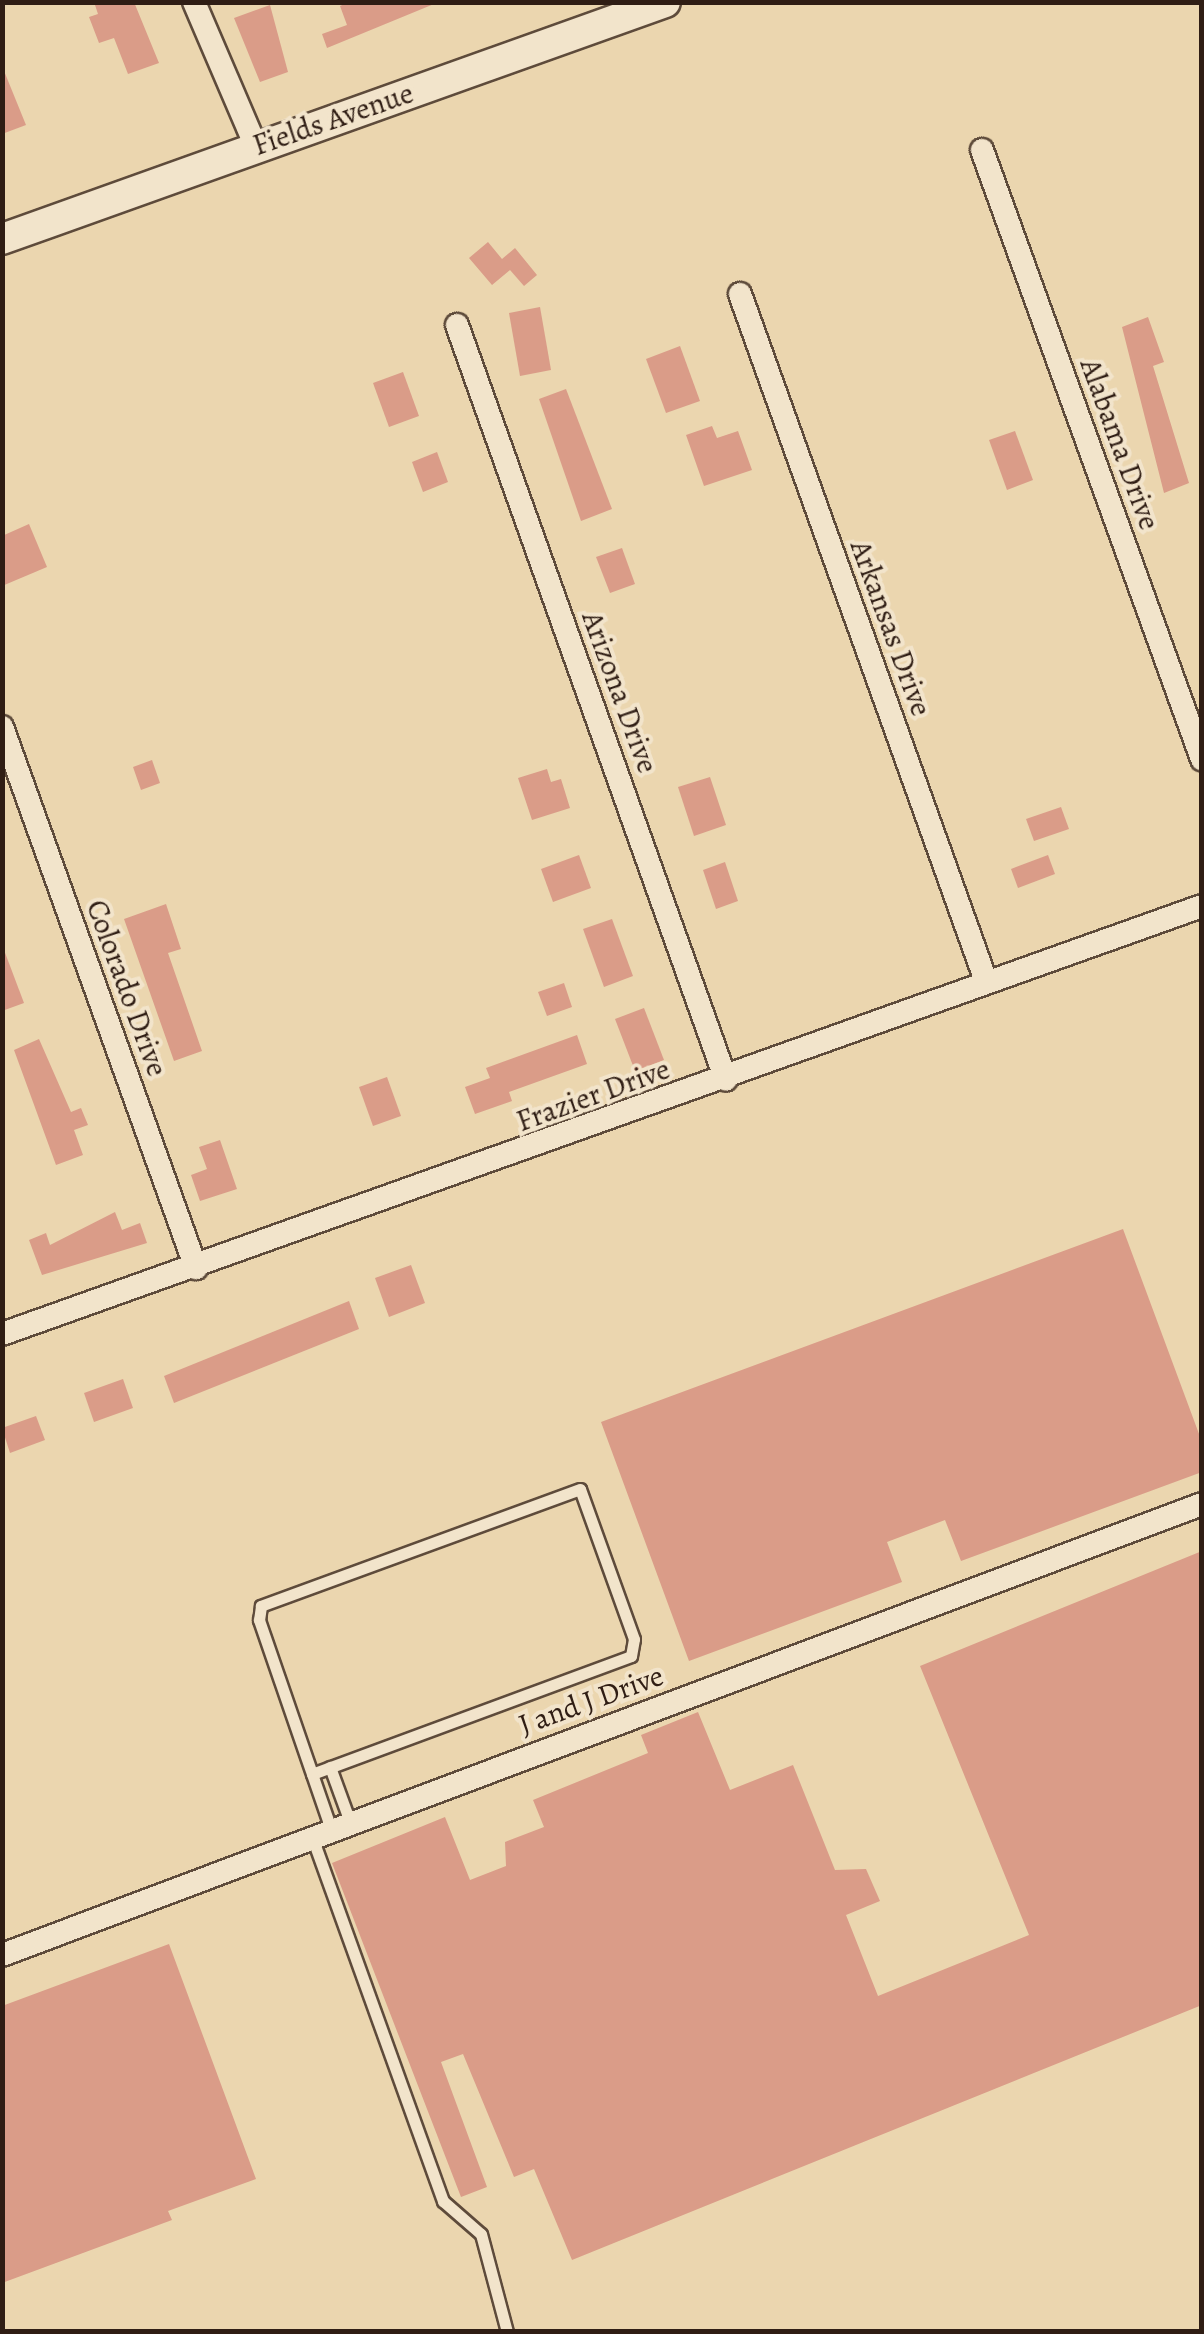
<!DOCTYPE html>
<style>
body{margin:0}
#map{position:relative;width:1204px;height:2334px;overflow:hidden;background:#ebd6af;font-family:Alegreya,serif}
div>[style]{position:absolute}
[style*='--x']{left:calc(var(--x)*1px);top:calc(var(--y)*1px);width:calc(var(--w)*1px);rotate:calc(var(--a)*1deg)}
.building>*{inset:0;background:#da9c88}
.roads{filter:drop-shadow(2px 0 #5e4b3b) drop-shadow(-2px 0 #5e4b3b) drop-shadow(0 2px #5e4b3b) drop-shadow(0 -2px #5e4b3b)}
.lane>*{height:11px;margin:-5.5px;padding:0 5.5px;transform-origin:5.5px;border-radius:5.5px;background:#f2e4cb}
.street>*{height:22px;margin:-11px;padding:0 11px;transform-origin:11px;border-radius:11px;background:#f2e4cb}
.secondary>*{height:30px;margin:-15px;padding:0 15px;transform-origin:15px;border-radius:15px;background:#f2e4cb}
span{translate:-50% -50%;white-space:nowrap;text-align:center;line-height:1.15;-webkit-text-stroke:8px #f2e4cb;paint-order:stroke}
.street-label{font-size:30px;color:#2f1d14}
.frame{position:absolute;inset:0;border:5px solid #2f1d14;pointer-events:none}
</style>
<div id="map">
<div class="building">
<i style="clip-path:polygon(94px 2px,134px 2px,159px 63px,128px 74px,114px 38px,99px 43px,89px 17px,98px 14px)"></i>
<i style="clip-path:polygon(349px 2px,434px 2px,434px 4px,327px 48px,322px 34px,347px 25px,340px 6px)"></i>
<i style="clip-path:polygon(270px 5px,288px 72px,260px 82px,234px 18px)"></i>
<i style="clip-path:polygon(2px 66px,26px 125px,2px 134px)"></i>
<i style="clip-path:polygon(488px 242px,502px 259px,515px 248px,537px 275px,524px 286px,510px 270px,492px 285px,469px 258px)"></i>
<i style="clip-path:polygon(540px 307px,551px 370px,520px 376px,509px 313px)"></i>
<i style="clip-path:polygon(1148px 317px,1164px 362px,1153px 366px,1189px 483px,1164px 493px,1122px 327px)"></i>
<i style="clip-path:polygon(680px 346px,700px 401px,666px 413px,646px 359px)"></i>
<i style="clip-path:polygon(403px 372px,419px 416px,389px 427px,373px 383px)"></i>
<i style="clip-path:polygon(566px 389px,612px 509px,581px 521px,539px 399px)"></i>
<i style="clip-path:polygon(712px 426px,717px 438px,738px 431px,752px 470px,704px 486px,686px 435px)"></i>
<i style="clip-path:polygon(1015px 431px,1033px 480px,1007px 490px,989px 440px)"></i>
<i style="clip-path:polygon(437px 452px,448px 482px,423px 492px,412px 462px)"></i>
<i style="clip-path:polygon(29px 524px,47px 567px,2px 586px,2px 536px)"></i>
<i style="clip-path:polygon(622px 548px,635px 584px,610px 593px,596px 557px)"></i>
<i style="clip-path:polygon(152px 760px,160px 783px,141px 790px,133px 767px)"></i>
<i style="clip-path:polygon(547px 769px,551px 782px,561px 779px,570px 808px,532px 820px,518px 778px)"></i>
<i style="clip-path:polygon(710px 777px,726px 825px,694px 836px,678px 787px)"></i>
<i style="clip-path:polygon(1061px 807px,1069px 829px,1034px 841px,1026px 819px)"></i>
<i style="clip-path:polygon(579px 855px,591px 888px,553px 902px,541px 869px)"></i>
<i style="clip-path:polygon(1048px 855px,1055px 874px,1018px 888px,1011px 869px)"></i>
<i style="clip-path:polygon(725px 862px,738px 901px,716px 909px,703px 870px)"></i>
<i style="clip-path:polygon(166px 904px,181px 949px,168px 953px,202px 1051px,174px 1061px,124px 919px)"></i>
<i style="clip-path:polygon(612px 919px,633px 976px,604px 987px,583px 929px)"></i>
<i style="clip-path:polygon(4px 950px,24px 1003px,2px 1011px,2px 951px)"></i>
<i style="clip-path:polygon(564px 983px,572px 1007px,547px 1016px,538px 992px)"></i>
<i style="clip-path:polygon(644px 1008px,664px 1060px,635px 1071px,615px 1019px)"></i>
<i style="clip-path:polygon(577px 1035px,587px 1064px,509px 1092px,512px 1101px,475px 1114px,465px 1087px,490px 1078px,486px 1068px)"></i>
<i style="clip-path:polygon(39px 1039px,71px 1112px,81px 1108px,88px 1125px,74px 1130px,83px 1155px,56px 1165px,14px 1050px)"></i>
<i style="clip-path:polygon(387px 1077px,401px 1116px,373px 1126px,359px 1087px)"></i>
<i style="clip-path:polygon(220px 1140px,237px 1189px,200px 1201px,191px 1175px,207px 1169px,199px 1147px)"></i>
<i style="clip-path:polygon(115px 1212px,122px 1230px,140px 1223px,147px 1243px,42px 1275px,29px 1240px,46px 1233px,50px 1245px)"></i>
<i style="clip-path:polygon(1123px 1229px,1202px 1442px,1202px 1472px,961px 1561px,945px 1520px,887px 1542px,902px 1582px,689px 1661px,601px 1422px)"></i>
<i style="clip-path:polygon(411px 1265px,425px 1303px,389px 1317px,375px 1278px)"></i>
<i style="clip-path:polygon(349px 1301px,359px 1329px,174px 1403px,164px 1376px)"></i>
<i style="clip-path:polygon(123px 1379px,133px 1408px,94px 1422px,84px 1393px)"></i>
<i style="clip-path:polygon(36px 1416px,45px 1440px,10px 1453px,2px 1428px)"></i>
<i style="clip-path:polygon(1202px 1551px,1202px 2005px,572px 2260px,534px 2169px,514px 2177px,463px 2054px,441px 2062px,487px 2187px,461px 2197px,332px 1863px,445px 1817px,470px 1880px,506px 1866px,505px 1842px,544px 1827px,533px 1800px,648px 1753px,641px 1735px,698px 1712px,730px 1790px,793px 1765px,835px 1870px,866px 1869px,880px 1901px,846px 1915px,878px 1996px,1029px 1935px,920px 1666px)"></i>
<i style="clip-path:polygon(169px 1944px,256px 2179px,168px 2211px,172px 2220px,2px 2283px,2px 2006px)"></i>
</div>
<div class="roads">
<div class="lane">
<i style="--x:330;--y:1767;--w:59;--a:70"></i>
<i style="--x:312;--y:1774;--w:340;--a:-20.3"></i>
<i style="--x:631;--y:1656;--w:17;--a:-80"></i>
<i style="--x:634;--y:1639;--w:159;--a:-109.8"></i>
<i style="--x:580;--y:1489;--w:340;--a:159.9"></i>
<i style="--x:261;--y:1606;--w:14;--a:98"></i>
<i style="--x:259;--y:1620;--w:221;--a:71"></i>
<i style="--x:312;--y:1837;--w:387;--a:70.2"></i>
<i style="--x:443;--y:2201;--w:50;--a:41"></i>
<i style="--x:481;--y:2234;--w:101;--a:75.1"></i>
</div>
<div class="street">
<i style="--x:194;--y:2;--w:158;--a:66.8"></i>
<i style="--x:982;--y:150;--w:648;--a:70.14"></i>
<i style="--x:740;--y:294;--w:730;--a:70.3"></i>
<i style="--x:457;--y:325;--w:801;--a:70.39"></i>
<i style="--x:2;--y:727;--w:575;--a:70.27"></i>
<i style="--x:2;--y:1334;--w:1274;--a:-19.63"></i>
<i style="--x:2;--y:1955;--w:1282;--a:-20.6"></i>
</div>
<div class="secondary">
<i style="--x:2;--y:239;--w:704;--a:-19.67"></i>
</div>
</div>
<div class="street-label">
<span style="left:333px;top:119px;rotate:-19deg">Fields Avenue</span>
<span style="left:1120px;top:444px;rotate:70deg">Alabama Drive</span>
<span style="left:891px;top:628px;rotate:70deg">Arkansas Drive</span>
<span style="left:620px;top:692px;rotate:70deg">Arizona Drive</span>
<span style="left:127px;top:988px;rotate:70deg">Colorado Drive</span>
<span style="left:593px;top:1095px;rotate:-20deg">Frazier Drive</span>
<span style="left:591px;top:1700px;rotate:-20deg">J and J Drive</span>
</div>
<div class="frame"></div>
</div>
